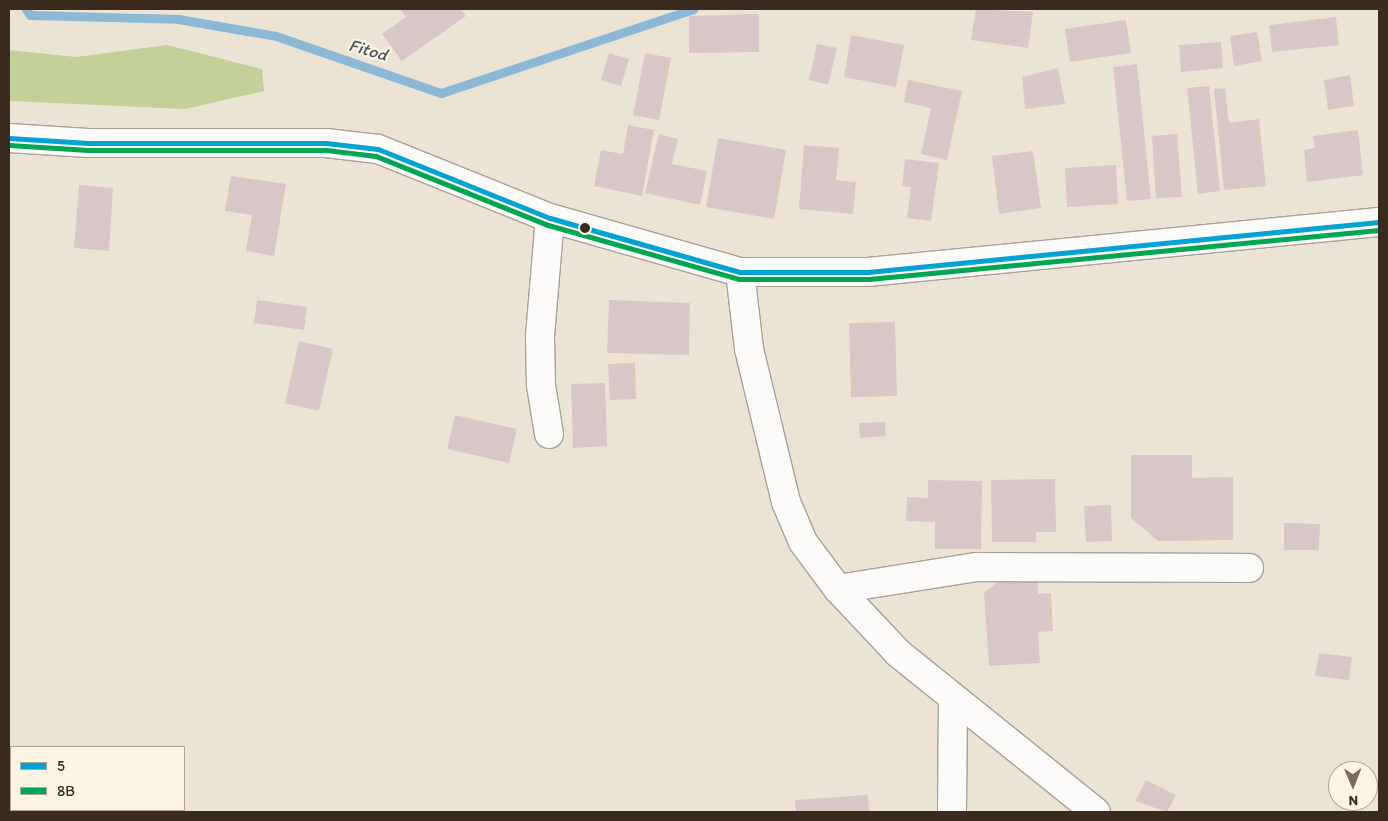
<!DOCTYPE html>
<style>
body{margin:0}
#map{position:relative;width:1388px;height:821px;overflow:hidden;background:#ebe4d5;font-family:Itim,sans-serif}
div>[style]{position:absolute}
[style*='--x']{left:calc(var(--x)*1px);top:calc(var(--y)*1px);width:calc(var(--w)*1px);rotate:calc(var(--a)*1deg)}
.green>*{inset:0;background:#c3d099}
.stream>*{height:9px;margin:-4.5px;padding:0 4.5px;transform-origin:4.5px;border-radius:4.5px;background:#8ab8d5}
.building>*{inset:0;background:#d9c7c8}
.roads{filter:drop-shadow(1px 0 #a8a197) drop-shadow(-1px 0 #a8a197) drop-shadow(0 1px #a8a197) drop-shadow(0 -1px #a8a197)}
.minor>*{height:28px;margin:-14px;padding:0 14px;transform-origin:14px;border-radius:14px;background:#fcfbf9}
.tertiary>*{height:28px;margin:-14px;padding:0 14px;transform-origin:14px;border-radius:14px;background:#fcfbf9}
.bus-1>*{height:5px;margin:-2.5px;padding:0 2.5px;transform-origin:2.5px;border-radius:2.5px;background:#01a2d4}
.bus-2>*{height:5px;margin:-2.5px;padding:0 2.5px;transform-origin:2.5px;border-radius:2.5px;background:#00a651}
.dots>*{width:14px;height:14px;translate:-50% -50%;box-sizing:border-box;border:2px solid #fcf5e5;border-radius:50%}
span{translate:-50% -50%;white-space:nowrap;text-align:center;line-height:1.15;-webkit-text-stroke:4.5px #fcf5e5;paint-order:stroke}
.water-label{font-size:18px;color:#48555e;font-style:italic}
.frame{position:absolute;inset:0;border:10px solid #3b2a1e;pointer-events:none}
.legend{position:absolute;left:10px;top:746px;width:175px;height:65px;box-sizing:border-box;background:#fcf5e5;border:1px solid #afa495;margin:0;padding:6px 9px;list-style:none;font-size:15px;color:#3b2a1e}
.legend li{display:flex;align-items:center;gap:10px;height:25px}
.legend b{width:25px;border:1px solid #afa495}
.north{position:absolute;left:1328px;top:761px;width:50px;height:50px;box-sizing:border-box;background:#fcf5e5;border:1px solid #afa495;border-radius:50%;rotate:179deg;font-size:14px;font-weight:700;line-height:20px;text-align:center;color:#3b2a1e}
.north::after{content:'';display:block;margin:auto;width:18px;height:22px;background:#796b5e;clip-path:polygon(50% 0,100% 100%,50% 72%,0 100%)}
</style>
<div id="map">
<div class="green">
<i style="clip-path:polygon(167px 45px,262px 69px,264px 91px,185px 109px,9px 101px,9px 50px,76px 57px)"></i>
</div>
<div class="stream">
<i style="--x:26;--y:9;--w:7;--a:56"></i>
<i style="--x:30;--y:15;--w:148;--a:1.5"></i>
<i style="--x:178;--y:19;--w:99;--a:9.8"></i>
<i style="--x:276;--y:36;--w:175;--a:19.1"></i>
<i style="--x:441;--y:93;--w:266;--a:-18.4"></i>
</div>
<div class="building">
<i style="clip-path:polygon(400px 9px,461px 9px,466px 16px,402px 61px,382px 34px,406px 17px)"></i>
<i style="clip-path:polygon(976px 9px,1033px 12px,1028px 48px,971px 40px)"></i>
<i style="clip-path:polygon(759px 14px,759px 52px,689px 53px,689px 16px)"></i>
<i style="clip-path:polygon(1336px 17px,1339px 45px,1272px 52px,1269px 25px)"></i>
<i style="clip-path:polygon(1126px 20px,1131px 53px,1070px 62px,1065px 29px)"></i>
<i style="clip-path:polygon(1257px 32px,1262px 61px,1234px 66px,1230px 36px)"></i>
<i style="clip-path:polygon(851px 35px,904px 45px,896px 87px,844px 77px)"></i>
<i style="clip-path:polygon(1221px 42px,1223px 68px,1181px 72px,1179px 45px)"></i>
<i style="clip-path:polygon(817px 44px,837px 48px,828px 85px,809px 80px)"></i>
<i style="clip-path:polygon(609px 53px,629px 59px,621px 86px,601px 80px)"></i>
<i style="clip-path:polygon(645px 53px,671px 58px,659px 120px,633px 115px)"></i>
<i style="clip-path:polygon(1137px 64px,1151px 199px,1127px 201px,1113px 67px)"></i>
<i style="clip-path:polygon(1058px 68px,1065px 104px,1025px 109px,1022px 77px)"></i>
<i style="clip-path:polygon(1350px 75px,1354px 106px,1328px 110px,1324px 80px)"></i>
<i style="clip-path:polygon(908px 80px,962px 91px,947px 160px,921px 154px,931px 108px,904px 102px)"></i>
<i style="clip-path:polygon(1209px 86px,1220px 191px,1198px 194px,1187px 88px)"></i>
<i style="clip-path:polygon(1225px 88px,1229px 123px,1259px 119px,1266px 186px,1224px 190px,1214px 89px)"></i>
<i style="clip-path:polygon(628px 125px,654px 130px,642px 196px,594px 186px,601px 150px,623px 154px)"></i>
<i style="clip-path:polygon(1358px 130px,1363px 175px,1307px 182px,1304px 150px,1315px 148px,1313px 136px)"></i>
<i style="clip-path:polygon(659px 134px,678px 139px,672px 164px,707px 171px,700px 205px,645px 193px)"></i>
<i style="clip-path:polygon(1177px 134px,1182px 197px,1156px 198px,1152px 136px)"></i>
<i style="clip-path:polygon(718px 138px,786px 150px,774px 219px,706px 207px)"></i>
<i style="clip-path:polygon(804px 145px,839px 148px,836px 180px,856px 182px,853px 214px,799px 209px)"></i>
<i style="clip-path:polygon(1033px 151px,1041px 208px,999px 214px,992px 156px)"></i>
<i style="clip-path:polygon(905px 159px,939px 163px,931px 221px,907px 218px,911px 187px,902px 186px)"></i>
<i style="clip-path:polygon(1116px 165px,1118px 204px,1067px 207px,1065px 168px)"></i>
<i style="clip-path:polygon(231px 176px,286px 184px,274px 256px,246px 251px,252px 215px,225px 211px)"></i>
<i style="clip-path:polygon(79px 185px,113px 188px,109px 251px,74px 248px)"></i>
<i style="clip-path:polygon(257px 300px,307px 307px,304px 330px,254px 323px)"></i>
<i style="clip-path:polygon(609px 300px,690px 303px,689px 355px,607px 353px)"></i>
<i style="clip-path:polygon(895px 322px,897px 396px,851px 397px,849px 323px)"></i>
<i style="clip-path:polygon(299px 341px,333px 349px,319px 411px,285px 403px)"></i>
<i style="clip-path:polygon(635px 363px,636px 399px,610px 400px,608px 364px)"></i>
<i style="clip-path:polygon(605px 383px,607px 446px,573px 448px,571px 384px)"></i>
<i style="clip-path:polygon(455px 415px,517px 429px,509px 463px,447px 449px)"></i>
<i style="clip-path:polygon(885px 422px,886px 436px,860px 438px,859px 423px)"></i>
<i style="clip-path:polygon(1131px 455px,1192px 455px,1192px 478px,1233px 477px,1233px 540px,1158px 541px,1131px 518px)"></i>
<i style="clip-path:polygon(1055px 479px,1056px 532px,1036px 532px,1036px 542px,992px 542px,991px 480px)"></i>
<i style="clip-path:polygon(928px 480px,982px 481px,981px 549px,935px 549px,935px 522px,906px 521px,907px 497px,928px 498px)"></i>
<i style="clip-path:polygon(1111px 505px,1112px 541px,1086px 542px,1084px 506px)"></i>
<i style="clip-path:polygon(1284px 523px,1320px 524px,1319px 550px,1284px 550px)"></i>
<i style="clip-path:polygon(1037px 576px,1038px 594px,1051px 593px,1053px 631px,1038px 632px,1040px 663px,989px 666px,984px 593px,1002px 578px)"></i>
<i style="clip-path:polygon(1319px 653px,1352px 657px,1349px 680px,1315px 676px)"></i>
<i style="clip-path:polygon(1146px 780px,1176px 795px,1167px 812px,1135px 801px)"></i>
<i style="clip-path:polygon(868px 795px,869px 812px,796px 812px,795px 800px)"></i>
</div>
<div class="roads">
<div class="minor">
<i style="--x:740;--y:272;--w:78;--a:83.3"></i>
<i style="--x:749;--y:349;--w:157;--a:76.4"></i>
<i style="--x:786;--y:502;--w:43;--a:67"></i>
<i style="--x:803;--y:542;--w:59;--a:53.3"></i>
<i style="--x:838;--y:589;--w:88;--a:46.8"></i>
<i style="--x:898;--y:653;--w:254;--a:38.8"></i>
<i style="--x:549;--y:434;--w:50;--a:-99.3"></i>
<i style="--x:541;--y:385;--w:49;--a:-91.2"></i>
<i style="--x:540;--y:336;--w:118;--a:-85.2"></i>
<i style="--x:838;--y:589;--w:141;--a:-9"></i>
<i style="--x:977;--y:567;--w:272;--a:0.2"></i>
<i style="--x:952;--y:812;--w:111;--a:-89.5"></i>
</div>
<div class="tertiary">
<i style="--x:9;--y:138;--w:79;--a:3.6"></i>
<i style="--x:88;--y:143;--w:238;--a:0"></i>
<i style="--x:326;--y:143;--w:52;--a:6.6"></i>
<i style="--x:378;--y:149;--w:185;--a:21.9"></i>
<i style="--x:550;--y:218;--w:198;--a:15.9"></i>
<i style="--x:740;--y:272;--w:128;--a:0"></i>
<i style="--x:868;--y:272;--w:513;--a:-5.59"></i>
</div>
</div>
<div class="bus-1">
<i style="--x:9;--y:138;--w:79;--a:3.6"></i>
<i style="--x:88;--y:143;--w:238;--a:0"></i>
<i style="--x:326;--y:143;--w:52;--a:6.6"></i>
<i style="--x:378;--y:149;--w:185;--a:21.9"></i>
<i style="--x:550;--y:218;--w:198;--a:15.9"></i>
<i style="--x:740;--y:272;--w:128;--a:0"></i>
<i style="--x:868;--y:272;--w:513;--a:-5.59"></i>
</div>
<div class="bus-2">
<i style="--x:9;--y:145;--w:79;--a:3.6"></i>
<i style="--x:88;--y:150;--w:238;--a:0"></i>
<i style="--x:326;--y:150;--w:50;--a:6.8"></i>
<i style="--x:376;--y:156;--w:185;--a:21.9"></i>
<i style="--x:548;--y:225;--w:198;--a:15.8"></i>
<i style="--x:739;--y:279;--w:130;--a:0"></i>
<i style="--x:869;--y:279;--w:512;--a:-5.49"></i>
</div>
<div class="dots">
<i style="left:585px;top:228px;background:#3b2a1e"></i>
</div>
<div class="water-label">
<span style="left:368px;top:50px;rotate:16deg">Fitod</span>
</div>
<div class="frame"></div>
<ul class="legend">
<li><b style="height:6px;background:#01a2d4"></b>5</li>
<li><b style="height:6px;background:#00a651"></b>8B</li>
</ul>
<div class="north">N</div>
</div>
